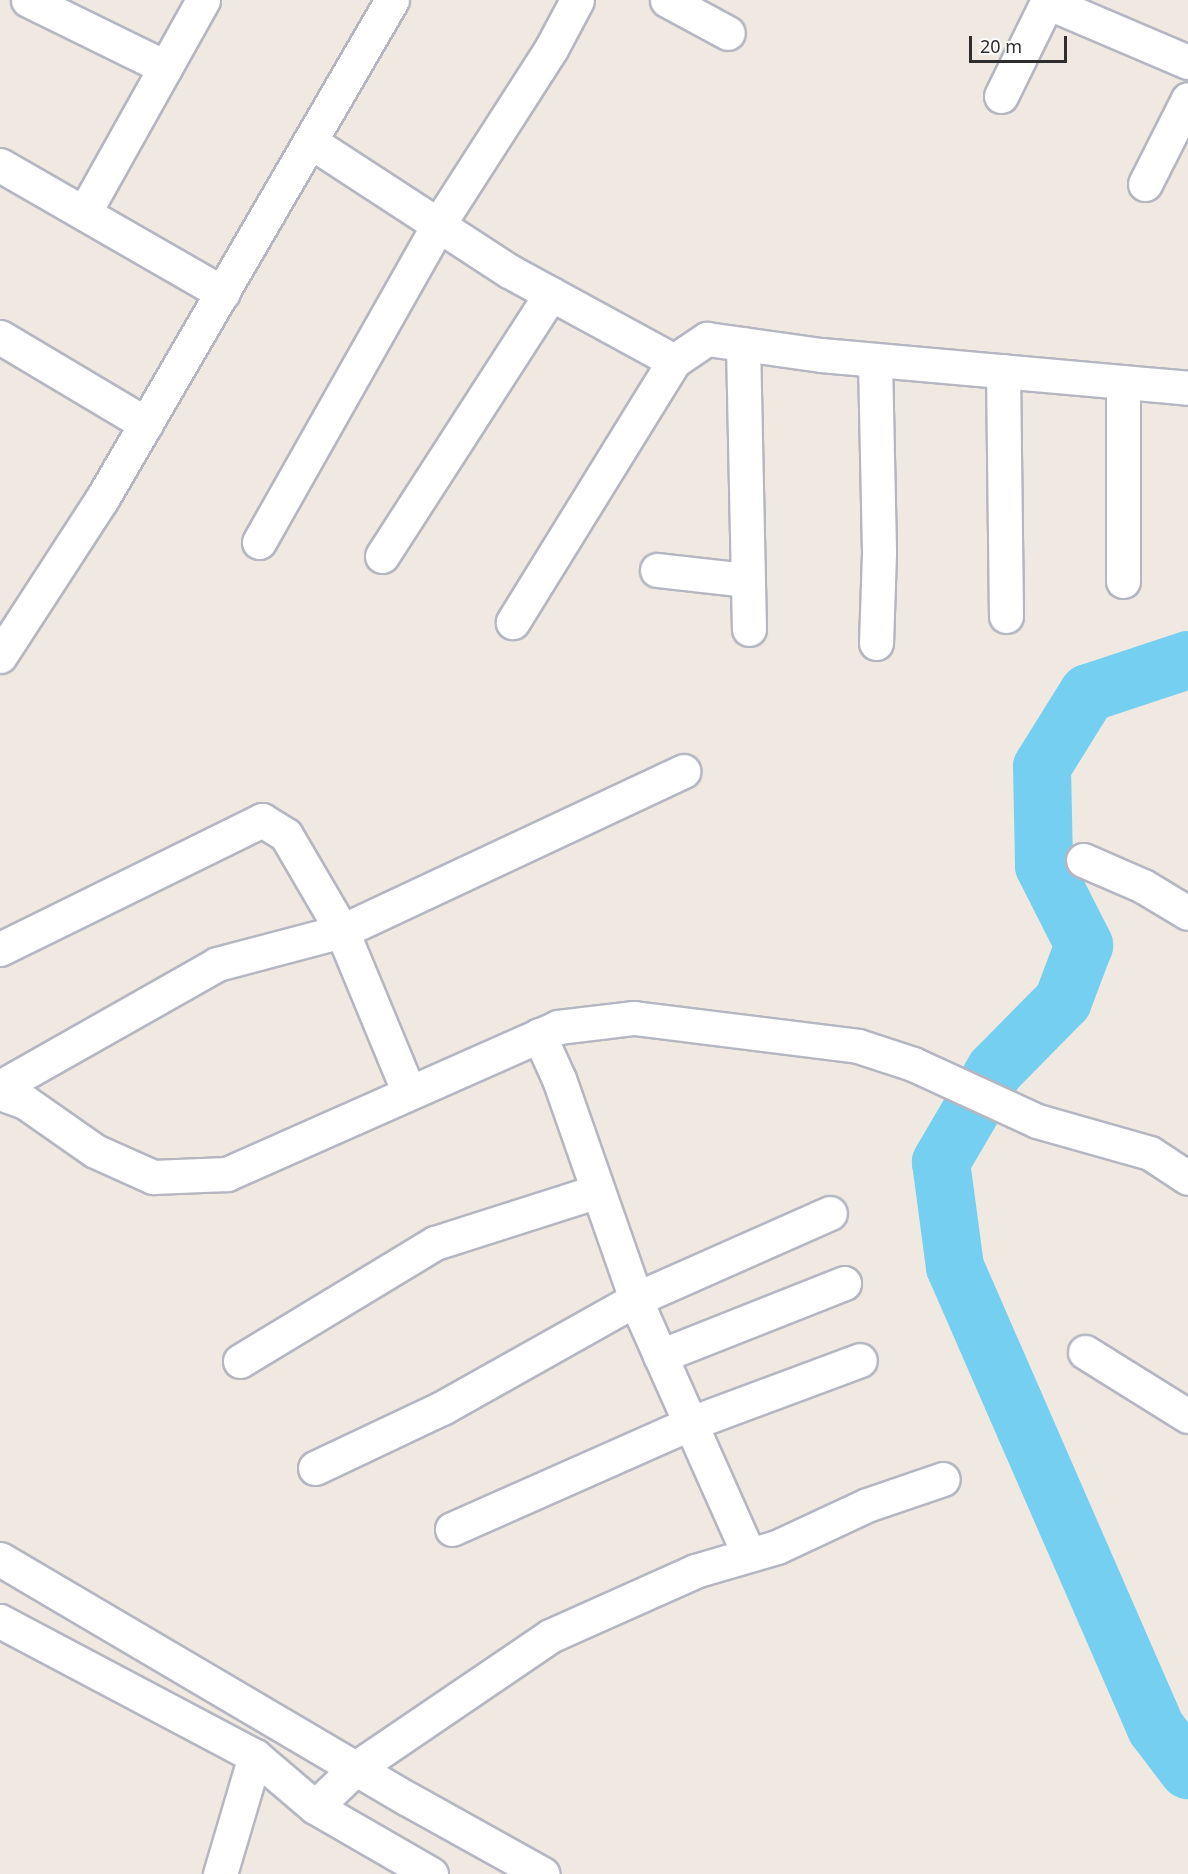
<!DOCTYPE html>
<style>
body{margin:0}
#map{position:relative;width:1188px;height:1874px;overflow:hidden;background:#efe9e1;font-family:"Noto Sans",sans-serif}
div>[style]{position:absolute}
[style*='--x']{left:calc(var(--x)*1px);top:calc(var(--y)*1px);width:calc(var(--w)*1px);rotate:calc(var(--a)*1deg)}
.river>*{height:58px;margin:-29px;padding:0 29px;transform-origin:29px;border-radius:29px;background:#75cff0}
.roads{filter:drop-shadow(2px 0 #b4b7c1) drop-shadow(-2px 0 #b4b7c1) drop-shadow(0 2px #b4b7c1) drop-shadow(0 -2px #b4b7c1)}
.minor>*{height:33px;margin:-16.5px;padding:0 16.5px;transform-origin:16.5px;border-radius:16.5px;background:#fff}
span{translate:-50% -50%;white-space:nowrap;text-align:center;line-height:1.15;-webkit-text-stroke:4.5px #fff;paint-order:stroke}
.scale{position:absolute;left:969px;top:36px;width:98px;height:27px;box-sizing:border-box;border:3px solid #2e2e2e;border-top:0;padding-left:8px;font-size:18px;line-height:21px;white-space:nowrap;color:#2e2e2e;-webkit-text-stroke:4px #fff;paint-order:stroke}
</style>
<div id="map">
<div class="river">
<i style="--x:1188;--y:660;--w:105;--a:161.7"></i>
<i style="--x:1088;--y:693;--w:87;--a:121.9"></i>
<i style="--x:1042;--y:767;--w:99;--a:88.8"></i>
<i style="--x:1044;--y:866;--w:89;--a:63.1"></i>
<i style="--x:1084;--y:945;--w:60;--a:110.6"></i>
<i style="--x:1063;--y:1001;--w:97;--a:134.6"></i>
<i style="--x:995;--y:1070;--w:107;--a:120.4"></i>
<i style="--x:941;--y:1162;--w:106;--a:82.4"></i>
<i style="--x:955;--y:1267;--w:503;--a:66.44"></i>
<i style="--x:1156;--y:1728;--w:53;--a:52.7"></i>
</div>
<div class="roads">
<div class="minor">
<i style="--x:28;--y:0;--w:153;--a:26.1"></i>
<i style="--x:667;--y:0;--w:69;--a:28.4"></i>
<i style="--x:1047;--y:2;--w:153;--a:23.1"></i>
<i style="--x:1001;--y:96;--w:107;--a:-63.9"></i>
<i style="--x:311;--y:142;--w:236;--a:33.1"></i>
<i style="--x:509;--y:271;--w:188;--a:28.6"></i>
<i style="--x:674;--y:361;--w:307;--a:121.7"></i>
<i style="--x:0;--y:165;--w:257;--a:29.9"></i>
<i style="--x:1145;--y:184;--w:95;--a:-63.2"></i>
<i style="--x:84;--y:213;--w:244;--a:-60.8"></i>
<i style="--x:0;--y:337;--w:170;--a:30.8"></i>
<i style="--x:743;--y:344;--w:285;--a:88.8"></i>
<i style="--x:875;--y:360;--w:193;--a:88.8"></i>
<i style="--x:879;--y:553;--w:90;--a:91.9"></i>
<i style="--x:674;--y:361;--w:40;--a:-34"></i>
<i style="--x:707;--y:339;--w:115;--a:8"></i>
<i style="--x:821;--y:355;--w:368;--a:5.1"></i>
<i style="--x:1003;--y:371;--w:245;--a:89.3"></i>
<i style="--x:1123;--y:382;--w:199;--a:90"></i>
<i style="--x:259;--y:542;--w:364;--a:-60.5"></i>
<i style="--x:438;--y:225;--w:209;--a:-57.3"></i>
<i style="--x:551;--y:49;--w:55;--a:-62"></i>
<i style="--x:382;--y:556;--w:312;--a:-57.2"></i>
<i style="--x:657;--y:570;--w:90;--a:6.4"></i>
<i style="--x:0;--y:656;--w:187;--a:-57"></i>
<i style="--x:102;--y:499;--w:577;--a:-59.84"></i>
<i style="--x:1083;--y:860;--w:65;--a:23.4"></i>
<i style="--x:1143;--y:886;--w:52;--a:31"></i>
<i style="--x:0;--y:949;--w:292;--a:-26.2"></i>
<i style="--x:262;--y:820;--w:28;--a:32"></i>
<i style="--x:286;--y:835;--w:111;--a:59.7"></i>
<i style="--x:342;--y:931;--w:377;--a:-25.1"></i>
<i style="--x:539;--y:1035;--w:48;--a:65.6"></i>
<i style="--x:559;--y:1079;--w:243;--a:70.7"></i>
<i style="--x:639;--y:1308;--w:270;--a:66"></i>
<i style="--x:0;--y:1087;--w:249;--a:-29.5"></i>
<i style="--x:217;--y:964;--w:129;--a:-14.8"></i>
<i style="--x:342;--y:931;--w:172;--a:67.5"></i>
<i style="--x:0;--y:1093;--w:27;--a:20"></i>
<i style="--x:25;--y:1102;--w:85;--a:35"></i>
<i style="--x:95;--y:1151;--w:64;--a:24.1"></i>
<i style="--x:153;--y:1177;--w:74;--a:-2.3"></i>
<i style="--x:227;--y:1174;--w:362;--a:-23.9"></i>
<i style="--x:558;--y:1027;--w:77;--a:-6.8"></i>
<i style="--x:634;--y:1018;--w:226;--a:7.1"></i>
<i style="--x:858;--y:1046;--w:58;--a:18.1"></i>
<i style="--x:913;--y:1064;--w:136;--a:24.7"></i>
<i style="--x:1037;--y:1121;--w:117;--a:15.8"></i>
<i style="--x:1150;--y:1153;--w:45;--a:33.3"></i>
<i style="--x:1085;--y:1352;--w:121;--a:31.9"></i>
<i style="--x:660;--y:1356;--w:198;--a:-21.6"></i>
<i style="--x:240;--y:1361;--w:228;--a:-31.2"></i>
<i style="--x:435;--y:1243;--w:171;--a:-17.7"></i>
<i style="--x:315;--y:1468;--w:140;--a:-25.3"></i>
<i style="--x:442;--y:1408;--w:223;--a:-29.3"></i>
<i style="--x:636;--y:1299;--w:212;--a:-23.9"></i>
<i style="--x:452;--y:1529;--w:261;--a:-23.9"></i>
<i style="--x:691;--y:1423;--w:180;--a:-20.4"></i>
<i style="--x:0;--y:1559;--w:473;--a:30.5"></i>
<i style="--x:408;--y:1799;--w:154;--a:29.1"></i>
<i style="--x:0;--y:1621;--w:289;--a:27.9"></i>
<i style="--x:255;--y:1756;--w:79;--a:40.4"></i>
<i style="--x:315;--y:1807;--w:134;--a:30"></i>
<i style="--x:315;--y:1807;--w:57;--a:-43.6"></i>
<i style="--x:356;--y:1768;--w:235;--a:-34.2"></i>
<i style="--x:550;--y:1636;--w:159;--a:-24.1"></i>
<i style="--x:695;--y:1571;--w:85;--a:-16.3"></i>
<i style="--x:777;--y:1547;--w:99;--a:-25"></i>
<i style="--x:867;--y:1505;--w:80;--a:-18.9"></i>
<i style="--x:220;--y:1874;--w:123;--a:-73.5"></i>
</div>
</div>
<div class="scale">20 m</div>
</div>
